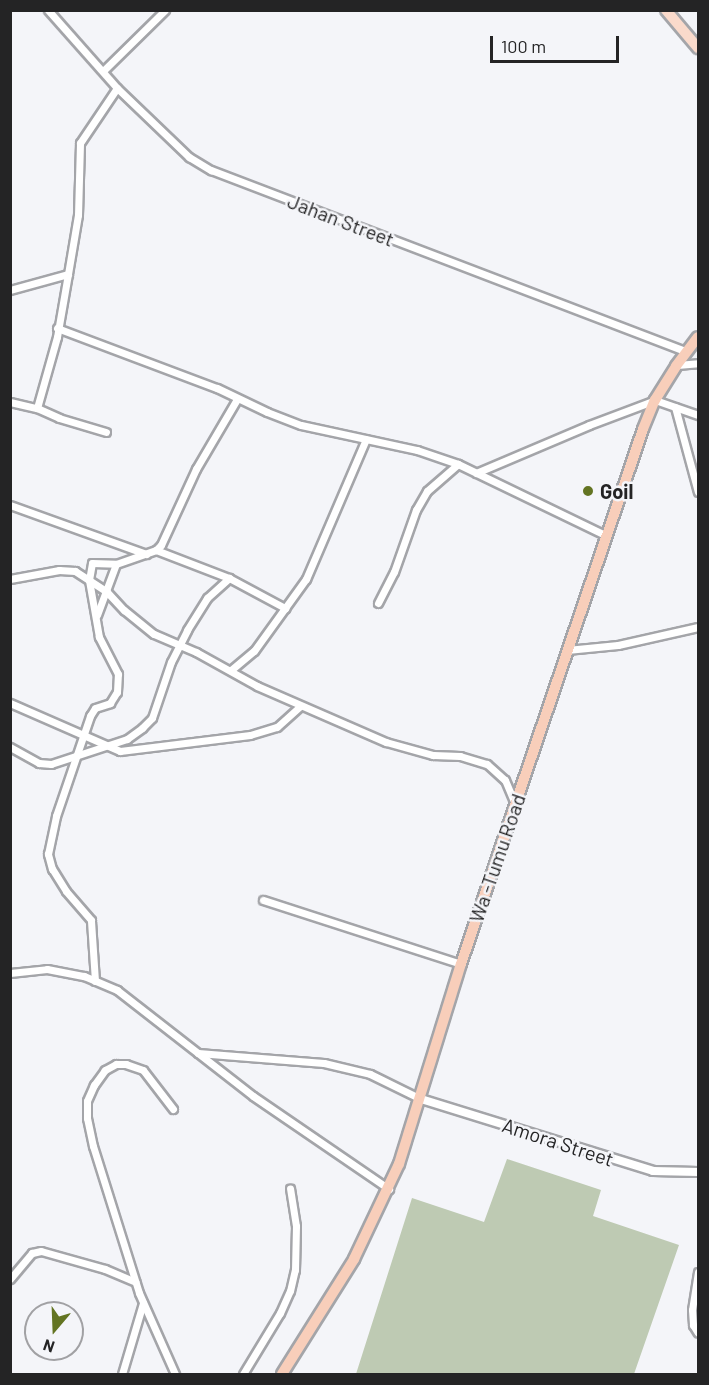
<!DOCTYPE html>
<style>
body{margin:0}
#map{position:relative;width:709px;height:1385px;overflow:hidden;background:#f4f5f9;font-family:Barlow,sans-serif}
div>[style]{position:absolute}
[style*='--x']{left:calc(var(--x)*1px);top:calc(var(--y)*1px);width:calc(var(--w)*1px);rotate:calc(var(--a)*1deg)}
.green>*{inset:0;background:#becab3}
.roads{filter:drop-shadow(2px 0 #a4a5a9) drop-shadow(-2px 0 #a4a5a9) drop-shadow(0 2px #a4a5a9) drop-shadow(0 -2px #a4a5a9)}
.minor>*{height:7px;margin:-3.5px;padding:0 3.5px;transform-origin:3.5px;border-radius:3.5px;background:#fff}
.tertiary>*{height:8px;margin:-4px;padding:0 4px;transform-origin:4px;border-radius:4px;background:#fff}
.primary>*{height:10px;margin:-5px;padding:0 5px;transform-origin:5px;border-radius:5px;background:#fadacb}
.trunk>*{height:10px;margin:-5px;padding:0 5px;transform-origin:5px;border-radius:5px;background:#f8ceba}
.dots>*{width:16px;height:16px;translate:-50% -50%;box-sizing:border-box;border:3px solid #f4f5f9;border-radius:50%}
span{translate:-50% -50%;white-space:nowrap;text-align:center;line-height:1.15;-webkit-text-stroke:5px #f4f5f9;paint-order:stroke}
.street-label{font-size:20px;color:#242425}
.poi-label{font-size:20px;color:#242425;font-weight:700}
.left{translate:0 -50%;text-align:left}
.frame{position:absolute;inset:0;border:12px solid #242425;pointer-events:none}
.north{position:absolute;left:24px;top:1301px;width:60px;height:60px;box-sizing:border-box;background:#f4f5f9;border:2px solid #a1a1a4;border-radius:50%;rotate:199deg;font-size:16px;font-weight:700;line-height:24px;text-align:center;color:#242425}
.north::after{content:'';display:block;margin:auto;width:21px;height:27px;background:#637422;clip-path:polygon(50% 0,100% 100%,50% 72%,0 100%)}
.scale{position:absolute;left:490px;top:36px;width:129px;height:27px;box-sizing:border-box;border:3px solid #242425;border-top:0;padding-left:8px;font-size:18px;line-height:21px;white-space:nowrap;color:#242425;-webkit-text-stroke:4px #f4f5f9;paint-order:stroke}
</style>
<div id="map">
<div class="green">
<i style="clip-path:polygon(507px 1159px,601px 1190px,593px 1216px,679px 1245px,634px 1374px,356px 1374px,412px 1198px,484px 1222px)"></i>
</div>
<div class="roads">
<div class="minor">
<i style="--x:48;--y:10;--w:104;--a:48.5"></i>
<i style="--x:117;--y:88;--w:100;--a:43.8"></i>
<i style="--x:189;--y:157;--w:26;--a:31"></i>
<i style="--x:211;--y:170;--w:507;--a:20.9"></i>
<i style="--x:103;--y:71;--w:87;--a:-44.5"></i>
<i style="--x:10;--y:290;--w:60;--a:-15.4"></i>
<i style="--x:57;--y:328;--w:171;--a:20.6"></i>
<i style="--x:217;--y:388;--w:55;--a:25.6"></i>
<i style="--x:267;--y:412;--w:36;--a:21"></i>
<i style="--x:301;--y:425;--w:119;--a:12.2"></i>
<i style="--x:417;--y:450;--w:43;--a:18.9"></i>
<i style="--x:458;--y:464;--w:163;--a:25.8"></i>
<i style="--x:677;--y:365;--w:21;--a:-5"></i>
<i style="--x:10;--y:402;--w:28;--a:13"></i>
<i style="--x:37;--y:408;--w:24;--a:24"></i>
<i style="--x:59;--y:418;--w:49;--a:16.6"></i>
<i style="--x:675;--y:407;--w:88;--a:74.9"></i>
<i style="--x:37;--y:408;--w:74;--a:-74.3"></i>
<i style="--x:57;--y:337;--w:64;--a:-80.1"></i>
<i style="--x:68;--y:274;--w:60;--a:-80.4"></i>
<i style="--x:78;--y:215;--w:72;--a:-88.4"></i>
<i style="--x:80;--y:143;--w:66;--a:-56.1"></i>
<i style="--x:476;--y:473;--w:123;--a:-23"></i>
<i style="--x:589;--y:425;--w:71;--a:-20.7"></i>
<i style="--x:655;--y:400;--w:46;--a:19.2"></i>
<i style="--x:10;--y:505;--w:145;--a:19.8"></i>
<i style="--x:156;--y:550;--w:78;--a:21"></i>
<i style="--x:229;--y:578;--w:64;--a:28.2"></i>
<i style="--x:10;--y:579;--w:50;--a:-10.4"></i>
<i style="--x:59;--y:570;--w:16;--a:4"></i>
<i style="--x:75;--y:571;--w:38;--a:33"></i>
<i style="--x:107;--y:592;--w:25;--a:47"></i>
<i style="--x:124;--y:610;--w:38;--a:39"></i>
<i style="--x:154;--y:634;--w:46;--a:23.2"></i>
<i style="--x:196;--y:652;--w:70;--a:29.1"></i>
<i style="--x:257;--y:686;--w:141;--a:23.5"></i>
<i style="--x:386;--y:742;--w:49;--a:15.5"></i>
<i style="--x:433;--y:755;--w:27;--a:2"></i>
<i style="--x:460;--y:756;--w:28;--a:17"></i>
<i style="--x:487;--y:764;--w:24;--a:42"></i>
<i style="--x:505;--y:780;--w:25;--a:67"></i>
<i style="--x:378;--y:603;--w:35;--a:-63"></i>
<i style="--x:394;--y:572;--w:66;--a:-70.5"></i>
<i style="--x:416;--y:510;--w:22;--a:-60"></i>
<i style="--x:427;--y:491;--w:41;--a:-41.1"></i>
<i style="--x:97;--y:615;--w:54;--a:-69.6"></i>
<i style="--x:567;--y:650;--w:51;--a:-5.6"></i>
<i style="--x:618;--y:645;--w:82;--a:-12.7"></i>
<i style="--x:231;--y:670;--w:30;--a:-40"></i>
<i style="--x:254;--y:651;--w:89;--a:-54.2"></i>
<i style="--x:306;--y:579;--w:152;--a:-66.8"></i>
<i style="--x:10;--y:703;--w:120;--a:23.6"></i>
<i style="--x:120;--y:751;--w:131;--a:-7"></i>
<i style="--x:250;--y:735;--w:28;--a:-17"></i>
<i style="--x:277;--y:727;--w:31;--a:-42"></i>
<i style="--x:10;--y:747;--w:33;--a:29"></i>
<i style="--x:39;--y:763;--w:12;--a:5"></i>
<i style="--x:51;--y:764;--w:80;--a:-18.2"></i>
<i style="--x:127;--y:739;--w:19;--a:-36"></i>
<i style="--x:142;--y:728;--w:14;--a:-45"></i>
<i style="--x:152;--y:718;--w:59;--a:-71.3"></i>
<i style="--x:171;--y:662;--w:36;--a:-63"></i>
<i style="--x:187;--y:630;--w:38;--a:-58"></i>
<i style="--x:207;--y:598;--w:30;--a:-42"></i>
<i style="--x:263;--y:900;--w:208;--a:17.9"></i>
<i style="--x:10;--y:973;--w:37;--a:-6"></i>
<i style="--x:47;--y:969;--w:38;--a:11"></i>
<i style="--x:84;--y:976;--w:36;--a:23"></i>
<i style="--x:117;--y:990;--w:172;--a:37.9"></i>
<i style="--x:253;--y:1096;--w:165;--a:34.4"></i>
<i style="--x:95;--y:981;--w:61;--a:-93.8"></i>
<i style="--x:91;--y:920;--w:38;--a:-131"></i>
<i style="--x:66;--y:891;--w:26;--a:-122"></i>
<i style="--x:52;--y:869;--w:16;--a:-105"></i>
<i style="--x:48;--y:854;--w:39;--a:-78"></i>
<i style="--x:56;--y:816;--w:106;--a:-71.2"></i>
<i style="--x:90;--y:716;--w:9;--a:-58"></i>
<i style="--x:95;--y:708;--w:16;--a:-18"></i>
<i style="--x:110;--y:703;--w:13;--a:-58"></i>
<i style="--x:117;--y:692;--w:18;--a:-87"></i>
<i style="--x:118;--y:674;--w:42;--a:-117.2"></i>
<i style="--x:99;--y:637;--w:58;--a:-100"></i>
<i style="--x:89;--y:580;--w:17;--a:-80"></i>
<i style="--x:92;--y:563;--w:24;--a:2"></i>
<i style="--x:116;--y:564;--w:42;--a:-19.3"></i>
<i style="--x:156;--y:550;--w:7;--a:-45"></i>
<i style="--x:161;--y:545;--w:84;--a:-65.3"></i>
<i style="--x:196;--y:469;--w:81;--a:-59.6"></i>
<i style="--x:198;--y:1053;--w:126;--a:4.5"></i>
<i style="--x:324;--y:1063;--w:47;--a:13.4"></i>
<i style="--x:370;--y:1074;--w:57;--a:26.1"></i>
<i style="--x:173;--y:1109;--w:49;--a:-127.6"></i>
<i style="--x:143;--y:1070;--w:18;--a:-161"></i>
<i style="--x:126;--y:1064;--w:10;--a:180"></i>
<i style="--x:116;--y:1064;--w:13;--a:151"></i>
<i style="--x:105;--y:1070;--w:19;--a:126"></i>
<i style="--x:94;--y:1085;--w:17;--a:114"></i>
<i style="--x:87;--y:1101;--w:17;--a:90"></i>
<i style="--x:87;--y:1118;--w:29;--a:78"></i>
<i style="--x:93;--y:1146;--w:154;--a:72.6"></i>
<i style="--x:139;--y:1293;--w:89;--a:66"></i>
<i style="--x:698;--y:1272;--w:38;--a:99"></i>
<i style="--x:692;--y:1310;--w:15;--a:86"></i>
<i style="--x:693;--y:1325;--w:9;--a:58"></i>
<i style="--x:10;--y:1279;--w:34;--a:-50"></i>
<i style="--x:32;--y:1253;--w:9;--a:-13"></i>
<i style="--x:41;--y:1251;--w:66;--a:15.7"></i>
<i style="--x:105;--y:1269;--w:33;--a:23"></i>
<i style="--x:122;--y:1374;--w:74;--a:-73.5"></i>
<i style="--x:243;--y:1374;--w:71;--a:-58.8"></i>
<i style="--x:280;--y:1313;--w:24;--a:-66"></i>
<i style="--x:290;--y:1291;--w:22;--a:-77"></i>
<i style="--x:295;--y:1270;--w:44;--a:-88.7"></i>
<i style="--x:296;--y:1226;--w:38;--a:-99"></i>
</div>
<div class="tertiary">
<i style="--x:421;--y:1099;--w:243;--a:17.2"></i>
<i style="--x:653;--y:1171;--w:45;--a:1.3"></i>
</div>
<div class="primary">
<i style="--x:666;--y:10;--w:50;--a:49.9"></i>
</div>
<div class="trunk">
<i style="--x:282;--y:1374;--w:136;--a:-57.9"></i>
<i style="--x:354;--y:1259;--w:105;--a:-64.7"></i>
<i style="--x:399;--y:1164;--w:209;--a:-72.8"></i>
<i style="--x:461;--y:964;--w:565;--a:-71.21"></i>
<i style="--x:643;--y:429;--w:31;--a:-68"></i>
<i style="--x:655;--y:400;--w:40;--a:-58"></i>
<i style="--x:676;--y:366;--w:36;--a:-53"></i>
</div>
</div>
<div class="dots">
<i style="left:588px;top:491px;background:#637422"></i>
</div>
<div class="street-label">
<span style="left:341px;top:220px;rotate:21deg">Jahan Street</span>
<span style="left:497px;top:858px;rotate:-71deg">Wa -Tumu Road</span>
<span style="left:558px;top:1142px;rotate:18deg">Amora Street</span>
</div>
<div class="poi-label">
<span class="left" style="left:600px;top:491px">Goil</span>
</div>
<div class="frame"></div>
<div class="north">N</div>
<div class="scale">100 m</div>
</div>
